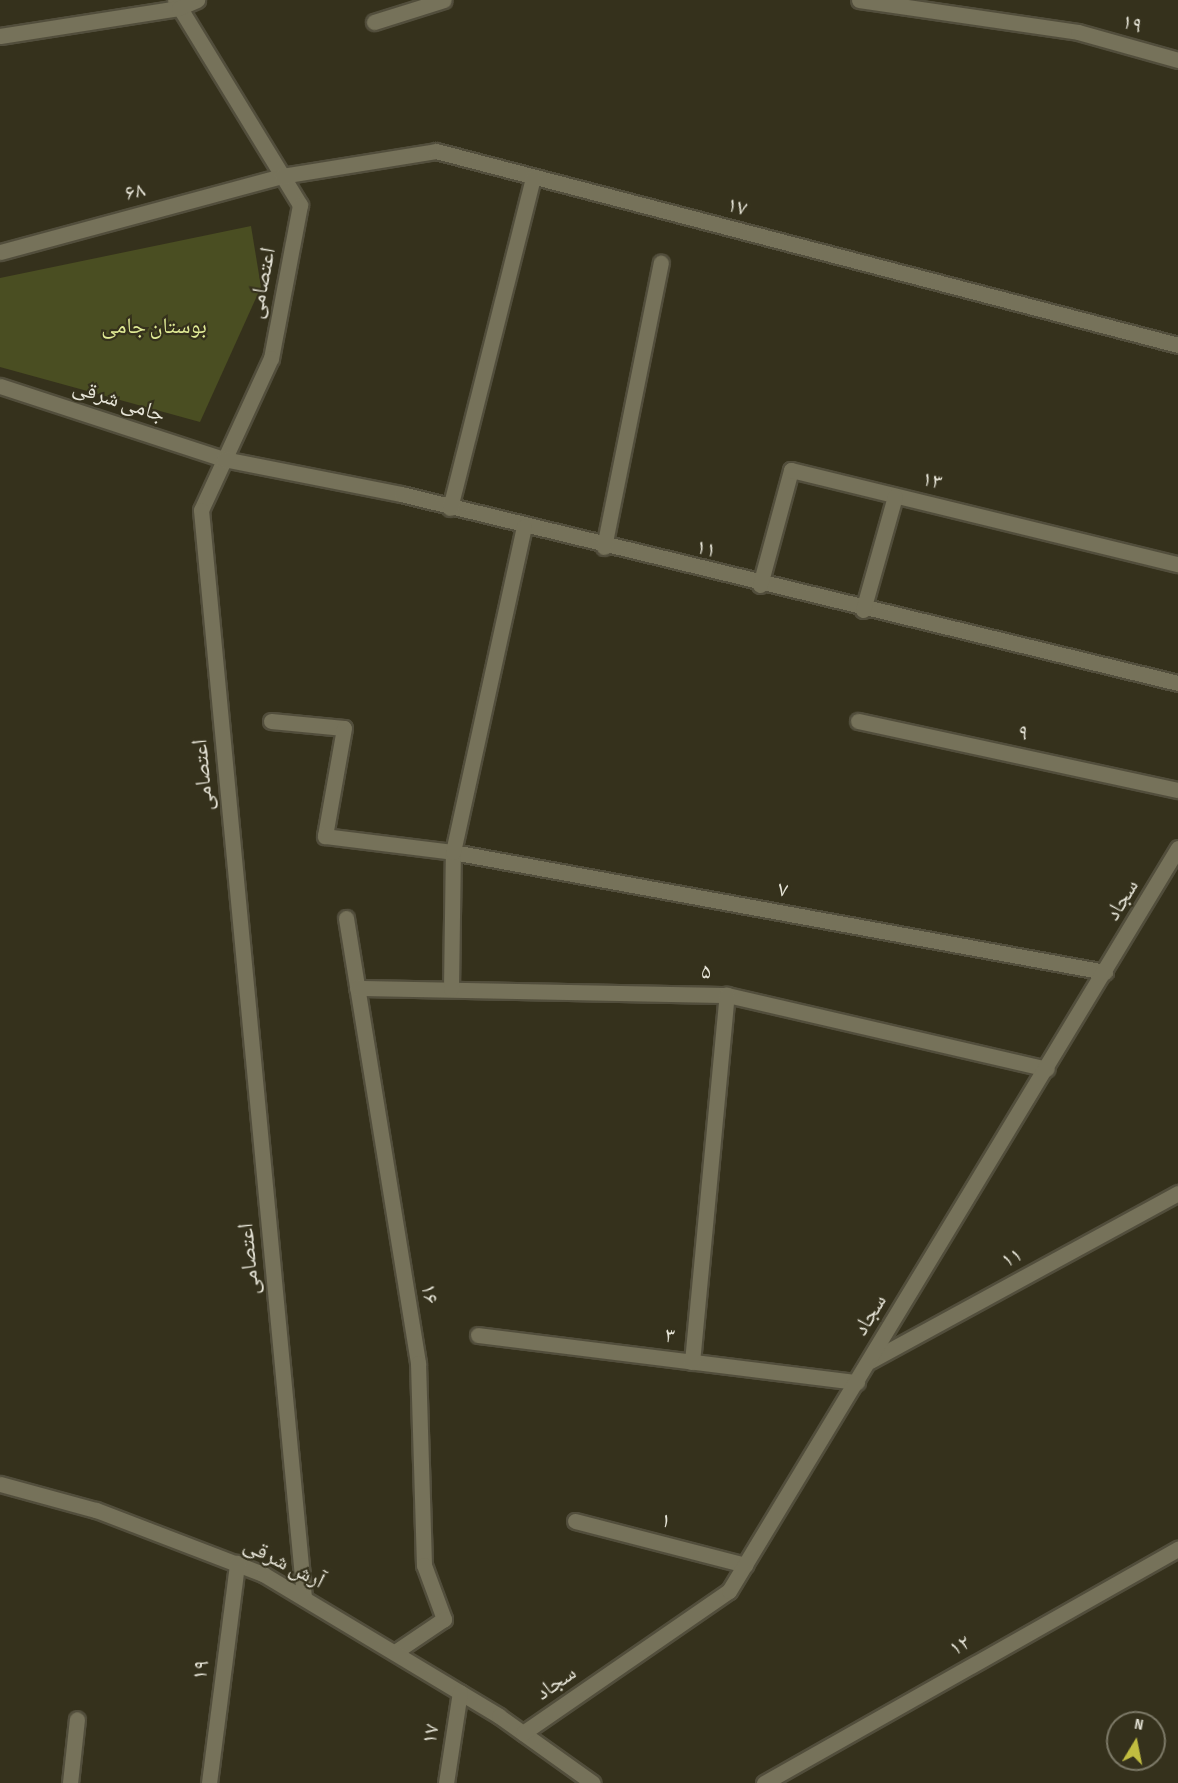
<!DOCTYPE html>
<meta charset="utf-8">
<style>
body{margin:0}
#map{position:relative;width:1178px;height:1783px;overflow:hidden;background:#35311c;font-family:"Sofia Sans Condensed","Noto Naskh Arabic",sans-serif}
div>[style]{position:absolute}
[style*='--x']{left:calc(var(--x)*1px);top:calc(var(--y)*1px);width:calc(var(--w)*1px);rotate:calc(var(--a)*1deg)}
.green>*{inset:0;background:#4a4e22}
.roads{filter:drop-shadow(2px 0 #524e3c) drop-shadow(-2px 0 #524e3c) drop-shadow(0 2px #524e3c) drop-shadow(0 -2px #524e3c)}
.minor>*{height:15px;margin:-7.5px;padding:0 7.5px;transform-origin:7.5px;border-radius:7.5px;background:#76725a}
span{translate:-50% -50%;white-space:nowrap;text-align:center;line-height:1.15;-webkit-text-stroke:4.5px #35311c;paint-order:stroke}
.street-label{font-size:22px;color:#e7e5d8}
.park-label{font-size:22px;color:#e1eb96}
.north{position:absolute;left:1106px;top:1711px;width:60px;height:60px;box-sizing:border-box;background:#35311c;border:2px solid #7c7967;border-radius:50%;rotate:10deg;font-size:16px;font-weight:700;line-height:24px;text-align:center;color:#e7e5d8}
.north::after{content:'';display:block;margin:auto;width:21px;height:27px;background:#c1bd40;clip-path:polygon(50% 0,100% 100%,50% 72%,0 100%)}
</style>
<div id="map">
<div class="green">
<i style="clip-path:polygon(251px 226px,261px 287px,200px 422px,0 367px,0 278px)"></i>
</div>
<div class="roads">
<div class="minor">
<i style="--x:175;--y:0;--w:240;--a:58.6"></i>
<i style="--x:300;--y:205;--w:156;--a:100.7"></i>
<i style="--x:271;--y:358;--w:167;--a:114.7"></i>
<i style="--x:201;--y:510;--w:1093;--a:84.59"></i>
<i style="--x:859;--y:0;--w:221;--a:8.3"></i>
<i style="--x:1078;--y:32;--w:104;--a:15.6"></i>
<i style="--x:374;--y:22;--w:73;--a:-17.4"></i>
<i style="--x:0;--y:36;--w:181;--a:-8.9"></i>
<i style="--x:179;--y:8;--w:20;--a:-24"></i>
<i style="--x:0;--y:252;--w:292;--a:-15.1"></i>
<i style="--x:282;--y:176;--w:156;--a:-9.2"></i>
<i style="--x:436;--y:151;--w:767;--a:14.65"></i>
<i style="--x:0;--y:386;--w:236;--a:18.1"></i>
<i style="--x:224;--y:459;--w:180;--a:11.2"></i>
<i style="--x:401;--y:494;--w:800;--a:13.67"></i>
<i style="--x:450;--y:508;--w:341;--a:-75.9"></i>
<i style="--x:604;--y:547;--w:290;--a:-78.7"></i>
<i style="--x:760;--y:585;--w:119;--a:-74.9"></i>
<i style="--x:791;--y:470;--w:398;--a:13.7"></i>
<i style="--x:863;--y:610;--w:118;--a:-74.3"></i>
<i style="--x:271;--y:721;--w:73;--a:5.5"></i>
<i style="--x:344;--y:728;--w:110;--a:100"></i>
<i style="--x:325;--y:836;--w:129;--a:7.1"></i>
<i style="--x:453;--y:852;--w:663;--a:10.43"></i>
<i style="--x:858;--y:721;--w:327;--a:12.2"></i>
<i style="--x:346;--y:918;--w:451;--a:80.8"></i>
<i style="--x:418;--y:1363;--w:202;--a:88.3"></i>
<i style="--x:424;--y:1565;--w:58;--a:69.7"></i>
<i style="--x:444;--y:1619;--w:59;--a:146"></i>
<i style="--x:357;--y:988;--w:370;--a:1.1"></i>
<i style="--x:727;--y:995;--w:328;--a:13"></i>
<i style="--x:451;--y:989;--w:137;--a:-89.2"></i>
<i style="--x:453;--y:852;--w:333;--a:-77.7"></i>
<i style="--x:478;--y:1335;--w:382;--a:7.1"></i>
<i style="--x:870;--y:1361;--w:351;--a:-28.6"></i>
<i style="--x:692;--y:1362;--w:369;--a:-84.6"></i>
<i style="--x:0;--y:1484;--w:99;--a:15.2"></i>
<i style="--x:96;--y:1510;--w:179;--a:21"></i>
<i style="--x:263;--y:1574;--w:275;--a:31"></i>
<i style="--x:499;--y:1716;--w:115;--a:35.5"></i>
<i style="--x:575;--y:1521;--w:176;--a:14.5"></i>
<i style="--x:523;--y:1733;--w:250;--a:-34.6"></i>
<i style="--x:729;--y:1591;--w:868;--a:-58.86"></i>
<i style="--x:70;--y:1783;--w:64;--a:-83.8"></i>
<i style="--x:209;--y:1783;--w:222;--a:-82.7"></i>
<i style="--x:446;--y:1783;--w:92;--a:-81.3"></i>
<i style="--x:764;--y:1783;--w:476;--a:-29.5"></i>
</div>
</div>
<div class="street-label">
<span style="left:1132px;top:24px;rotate:16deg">۱۹</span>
<span style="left:135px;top:192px;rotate:-15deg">۶۸</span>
<span style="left:737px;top:207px;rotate:15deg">۱۷</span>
<span style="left:262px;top:283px;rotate:-79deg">اعتصامی</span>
<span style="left:119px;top:401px;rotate:18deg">جامی شرقی</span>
<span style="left:932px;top:481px;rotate:14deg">۱۳</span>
<span style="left:706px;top:549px;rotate:14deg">۱۱</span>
<span style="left:1023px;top:733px;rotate:12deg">۹</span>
<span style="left:203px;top:775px;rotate:-95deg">اعتصامی</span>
<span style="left:783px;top:890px;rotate:10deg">۷</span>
<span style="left:1122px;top:900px;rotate:-59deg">سجاد</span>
<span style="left:706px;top:972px;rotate:1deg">۵</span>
<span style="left:1012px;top:1258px;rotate:-29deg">۱۱</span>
<span style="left:249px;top:1259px;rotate:-95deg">اعتصامی</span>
<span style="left:429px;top:1294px;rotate:81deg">۱۶</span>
<span style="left:870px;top:1315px;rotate:-59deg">سجاد</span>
<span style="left:670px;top:1336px;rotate:7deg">۳</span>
<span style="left:666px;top:1521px;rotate:15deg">۱</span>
<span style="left:284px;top:1563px;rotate:27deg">آرش شرقی</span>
<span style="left:960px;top:1646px;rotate:-29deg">۱۲</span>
<span style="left:201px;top:1670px;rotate:-83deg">۱۹</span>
<span style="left:556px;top:1683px;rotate:-35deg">سجاد</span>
<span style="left:431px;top:1734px;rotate:-81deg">۱۷</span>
</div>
<div class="park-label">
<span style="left:154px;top:327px">بوستان جامی</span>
</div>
<div class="north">N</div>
</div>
